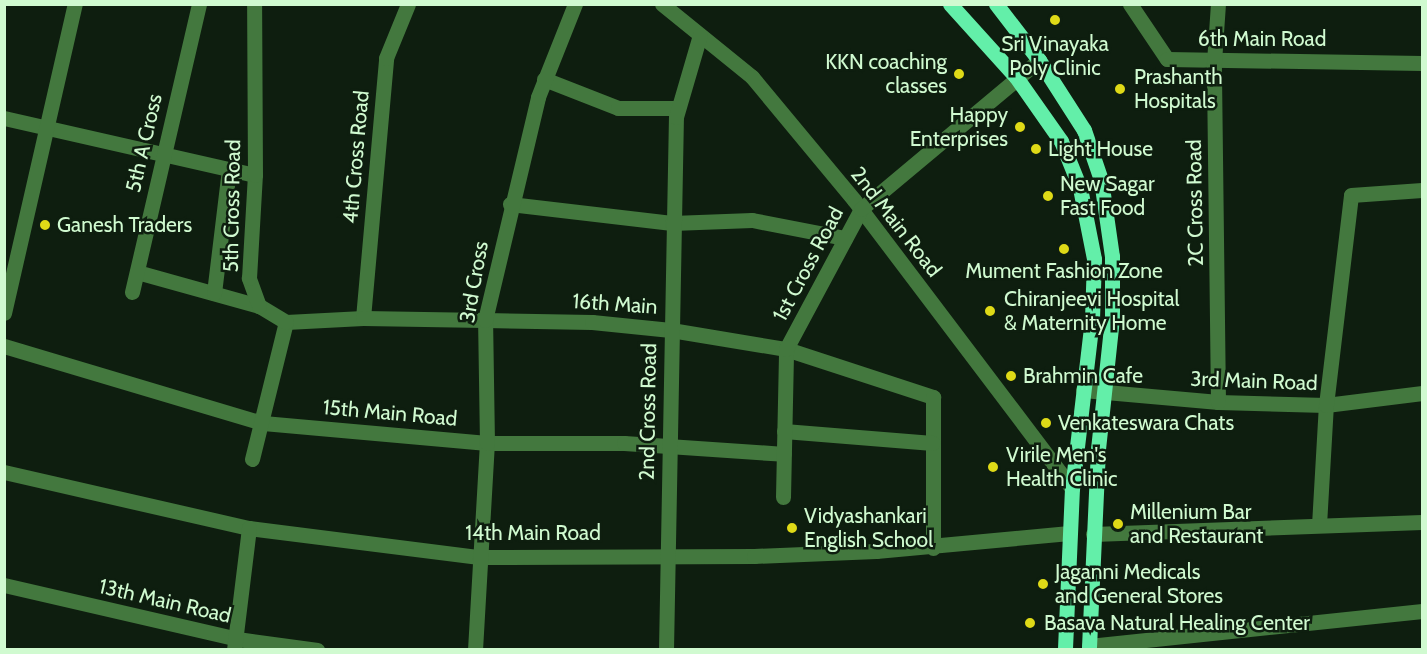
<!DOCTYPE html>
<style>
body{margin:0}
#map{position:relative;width:1427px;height:654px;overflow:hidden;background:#0e1e0f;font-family:Cabin,sans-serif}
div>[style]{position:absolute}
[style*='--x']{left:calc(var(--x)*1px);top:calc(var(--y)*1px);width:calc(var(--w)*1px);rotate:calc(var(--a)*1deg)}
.minor>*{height:15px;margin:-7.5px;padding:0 7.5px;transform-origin:7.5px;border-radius:7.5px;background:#43783e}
.major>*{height:15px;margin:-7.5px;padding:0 7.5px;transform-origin:7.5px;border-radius:7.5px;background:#63efa9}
.dots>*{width:16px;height:16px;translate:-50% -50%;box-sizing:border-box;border:3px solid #0e1e0f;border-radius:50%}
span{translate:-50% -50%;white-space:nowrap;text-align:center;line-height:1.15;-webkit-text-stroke:5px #0e1e0f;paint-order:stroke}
.street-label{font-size:21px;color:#d0fad0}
.poi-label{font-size:21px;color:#d0fad0}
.right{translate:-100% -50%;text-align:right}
.left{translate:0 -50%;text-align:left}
.frame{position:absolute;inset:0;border:6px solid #d0fad0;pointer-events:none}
</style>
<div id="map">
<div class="minor">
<i style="--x:662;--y:4;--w:116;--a:39"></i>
<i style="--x:752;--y:77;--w:160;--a:50.3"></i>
<i style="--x:854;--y:200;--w:361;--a:52.9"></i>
<i style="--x:1130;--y:4;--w:66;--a:56.1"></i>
<i style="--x:1167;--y:59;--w:255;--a:0.9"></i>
<i style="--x:544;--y:79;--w:79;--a:21.4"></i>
<i style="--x:618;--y:108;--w:60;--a:0"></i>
<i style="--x:4;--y:118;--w:257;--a:12.8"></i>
<i style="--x:510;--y:204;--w:163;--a:6.7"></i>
<i style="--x:672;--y:223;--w:80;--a:-2.1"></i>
<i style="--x:752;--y:220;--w:95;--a:11"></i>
<i style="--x:137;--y:272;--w:127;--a:15.6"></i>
<i style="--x:132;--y:292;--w:296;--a:-76.9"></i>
<i style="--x:214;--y:293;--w:125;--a:-83.1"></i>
<i style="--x:4;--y:313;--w:317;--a:-77.1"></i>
<i style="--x:363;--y:318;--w:261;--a:-84.9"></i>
<i style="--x:386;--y:58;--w:58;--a:-67.8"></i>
<i style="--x:286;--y:322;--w:77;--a:-3"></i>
<i style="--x:363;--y:318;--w:122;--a:0.9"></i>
<i style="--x:485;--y:320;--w:107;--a:1.1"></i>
<i style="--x:592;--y:322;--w:79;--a:5.8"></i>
<i style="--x:671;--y:330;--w:117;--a:9.4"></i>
<i style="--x:786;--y:349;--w:155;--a:18.1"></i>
<i style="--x:933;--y:397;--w:151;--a:90"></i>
<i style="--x:4;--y:346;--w:270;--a:16.6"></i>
<i style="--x:263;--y:423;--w:225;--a:5.1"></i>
<i style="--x:487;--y:443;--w:137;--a:0"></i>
<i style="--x:624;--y:443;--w:160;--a:3.9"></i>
<i style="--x:1083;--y:390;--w:136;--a:5.1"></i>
<i style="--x:1218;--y:402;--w:108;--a:1.6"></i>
<i style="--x:1326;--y:405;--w:97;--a:-7.1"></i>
<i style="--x:1218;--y:402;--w:340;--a:-90.7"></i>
<i style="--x:1214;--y:62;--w:58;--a:-86.1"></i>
<i style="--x:784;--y:431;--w:149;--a:4.6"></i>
<i style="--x:252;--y:459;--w:141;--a:-76.1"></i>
<i style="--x:286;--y:322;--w:31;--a:-149"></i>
<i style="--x:259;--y:306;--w:30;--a:-110"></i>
<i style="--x:249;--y:278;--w:103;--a:-86.7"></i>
<i style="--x:255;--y:175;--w:171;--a:-90.3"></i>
<i style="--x:4;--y:472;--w:251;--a:12.9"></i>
<i style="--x:249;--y:528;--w:232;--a:7.2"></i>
<i style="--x:479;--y:557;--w:275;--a:-0.2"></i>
<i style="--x:754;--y:556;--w:122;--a:-2.3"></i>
<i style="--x:876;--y:551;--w:194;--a:-5.3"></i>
<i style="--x:783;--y:497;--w:148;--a:-88.8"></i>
<i style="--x:786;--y:349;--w:159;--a:-61.8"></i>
<i style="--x:861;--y:209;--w:232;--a:-39.9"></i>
<i style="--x:1319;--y:525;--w:120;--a:-86.7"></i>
<i style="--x:1326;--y:405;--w:211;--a:-83.2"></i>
<i style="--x:1351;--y:195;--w:71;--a:-4"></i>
<i style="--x:1093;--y:534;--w:329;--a:-2.1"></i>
<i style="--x:4;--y:585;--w:239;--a:13"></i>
<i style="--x:237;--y:639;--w:81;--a:7.8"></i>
<i style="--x:1089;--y:646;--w:335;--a:-6"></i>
<i style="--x:234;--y:650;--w:123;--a:-83"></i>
<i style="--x:475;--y:650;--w:207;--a:-86.7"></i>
<i style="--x:487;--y:443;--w:123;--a:-90.9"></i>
<i style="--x:485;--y:320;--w:229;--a:-76.6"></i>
<i style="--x:538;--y:97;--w:100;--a:-68.3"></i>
<i style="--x:666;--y:650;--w:533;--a:-88.93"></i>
<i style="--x:676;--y:117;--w:85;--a:-73.7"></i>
</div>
<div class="major">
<i style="--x:950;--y:4;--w:98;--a:47.9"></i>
<i style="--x:1016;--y:77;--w:78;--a:54.9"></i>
<i style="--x:1061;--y:141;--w:51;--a:68"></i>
<i style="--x:1080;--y:188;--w:72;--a:78.8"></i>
<i style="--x:1094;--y:259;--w:60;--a:91.9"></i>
<i style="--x:1092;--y:319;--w:170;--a:96.7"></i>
<i style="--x:1072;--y:488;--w:162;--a:92.5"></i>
<i style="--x:996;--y:4;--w:71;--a:52.5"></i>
<i style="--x:1039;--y:60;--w:83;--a:57.3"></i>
<i style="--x:1084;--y:130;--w:53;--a:71.2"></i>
<i style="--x:1101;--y:180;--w:77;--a:81.8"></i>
<i style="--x:1112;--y:256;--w:62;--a:90"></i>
<i style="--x:1112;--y:318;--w:132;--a:96.1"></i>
<i style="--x:1098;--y:449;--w:201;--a:92.6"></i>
</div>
<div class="dots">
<i style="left:1055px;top:20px;background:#dfda17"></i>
<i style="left:959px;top:74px;background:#dfda17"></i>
<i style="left:1120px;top:89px;background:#dfda17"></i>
<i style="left:1020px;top:127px;background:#dfda17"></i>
<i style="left:1036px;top:149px;background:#dfda17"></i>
<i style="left:1048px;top:196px;background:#dfda17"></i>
<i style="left:45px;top:225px;background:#dfda17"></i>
<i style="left:1064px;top:249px;background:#dfda17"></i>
<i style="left:990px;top:311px;background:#dfda17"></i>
<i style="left:1011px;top:376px;background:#dfda17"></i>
<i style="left:1046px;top:423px;background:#dfda17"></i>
<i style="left:993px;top:467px;background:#dfda17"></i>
<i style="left:1118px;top:524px;background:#dfda17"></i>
<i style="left:792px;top:528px;background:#dfda17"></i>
<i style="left:1043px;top:584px;background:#dfda17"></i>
<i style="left:1030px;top:623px;background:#dfda17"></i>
</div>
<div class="street-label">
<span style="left:1262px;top:39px">6th Main Road</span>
<span style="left:144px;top:143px;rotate:-77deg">5th A Cross</span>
<span style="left:356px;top:157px;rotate:-85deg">4th Cross Road</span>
<span style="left:1195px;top:203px;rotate:-91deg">2C Cross Road</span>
<span style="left:232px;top:206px;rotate:-89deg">5th Cross Road</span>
<span style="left:896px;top:222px;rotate:52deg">2nd Main Road</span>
<span style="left:808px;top:264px;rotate:-62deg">1st Cross Road</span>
<span style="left:474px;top:282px;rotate:-80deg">3rd Cross</span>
<span style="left:615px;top:304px;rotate:4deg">16th Main</span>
<span style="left:1254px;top:381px;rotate:2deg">3rd Main Road</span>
<span style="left:648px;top:412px;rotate:-89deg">2nd Cross Road</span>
<span style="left:390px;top:413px;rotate:5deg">15th Main Road</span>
<span style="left:533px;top:533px">14th Main Road</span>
<span style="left:165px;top:601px;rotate:13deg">13th Main Road</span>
</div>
<div class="poi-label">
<span style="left:1055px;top:56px">Sri Vinayaka<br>Poly Clinic</span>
<span class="right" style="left:947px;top:74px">KKN coaching<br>classes</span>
<span class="left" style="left:1134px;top:89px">Prashanth<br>Hospitals</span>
<span class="right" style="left:1008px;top:127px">Happy<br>Enterprises</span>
<span class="left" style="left:1048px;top:149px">Light House</span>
<span class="left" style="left:1060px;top:196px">New Sagar<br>Fast Food</span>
<span class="left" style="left:57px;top:225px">Ganesh Traders</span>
<span style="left:1064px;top:271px">Mument Fashion Zone</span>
<span class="left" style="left:1004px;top:311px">Chiranjeevi Hospital<br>&amp; Maternity Home</span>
<span class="left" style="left:1023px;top:376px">Brahmin Cafe</span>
<span class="left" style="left:1058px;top:423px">Venkateswara Chats</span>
<span class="left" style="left:1006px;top:467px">Virile Men's<br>Health Clinic</span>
<span class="left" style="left:1130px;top:524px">Millenium Bar<br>and Restaurant</span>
<span class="left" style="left:804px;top:528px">Vidyashankari<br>English School</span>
<span class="left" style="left:1055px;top:584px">Jaganni Medicals<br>and General Stores</span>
<span class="left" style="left:1044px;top:623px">Basava Natural Healing Center</span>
</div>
<div class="frame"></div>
</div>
